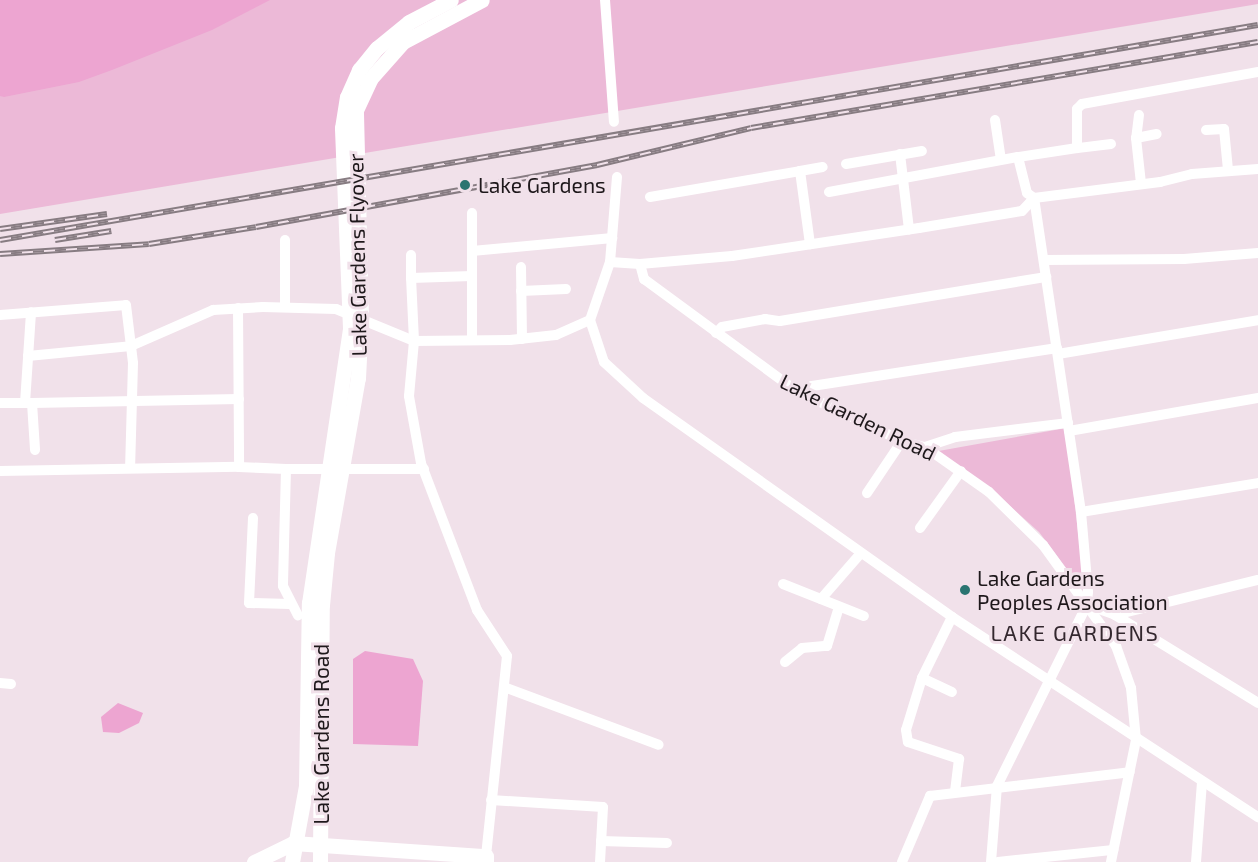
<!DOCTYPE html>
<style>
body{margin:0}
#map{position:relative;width:1258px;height:862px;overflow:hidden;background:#f1e1ea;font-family:"Exo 2",sans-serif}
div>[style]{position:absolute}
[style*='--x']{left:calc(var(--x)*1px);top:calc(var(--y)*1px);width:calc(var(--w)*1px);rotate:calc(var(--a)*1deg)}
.green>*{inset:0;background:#ecb9d7}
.water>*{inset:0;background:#eda5d1}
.street>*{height:10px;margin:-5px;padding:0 5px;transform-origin:5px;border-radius:5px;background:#fff}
.secondary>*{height:15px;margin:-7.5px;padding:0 7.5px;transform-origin:7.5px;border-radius:7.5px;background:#fff}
.rail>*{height:6px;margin-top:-3px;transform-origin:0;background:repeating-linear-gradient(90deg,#f1e1ea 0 11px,#877c82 0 22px);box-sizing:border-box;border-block:2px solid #877c82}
.dots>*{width:16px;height:16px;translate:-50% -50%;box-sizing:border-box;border:3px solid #f1e1ea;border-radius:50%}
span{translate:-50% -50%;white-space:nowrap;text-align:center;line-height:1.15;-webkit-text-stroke:6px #f1e1ea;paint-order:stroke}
.poi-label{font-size:21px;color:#1e181b}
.left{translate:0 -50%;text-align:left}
.street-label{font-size:21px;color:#1e181b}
.neighbourhood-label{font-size:22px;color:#33272e;letter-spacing:1.5px}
</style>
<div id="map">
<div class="green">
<i style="clip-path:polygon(0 0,1258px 0,1258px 4px,0 214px)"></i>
<i style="clip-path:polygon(1066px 428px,1085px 593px,1039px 532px,991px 489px,933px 452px)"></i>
</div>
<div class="water">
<i style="clip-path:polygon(0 0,270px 0,212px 30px,112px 70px,79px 82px,4px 97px,0 96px)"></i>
<i style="clip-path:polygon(365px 651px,413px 659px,423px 681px,418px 746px,353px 744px,353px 659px)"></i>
<i style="clip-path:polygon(118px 703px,143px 713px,139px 723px,119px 733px,103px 732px,101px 717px)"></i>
</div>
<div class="street">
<i style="--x:605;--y:0;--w:122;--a:85.8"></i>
<i style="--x:1139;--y:115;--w:23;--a:97"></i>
<i style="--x:1136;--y:138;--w:45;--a:83.7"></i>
<i style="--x:995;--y:120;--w:40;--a:81.5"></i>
<i style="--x:1206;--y:130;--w:18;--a:-3"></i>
<i style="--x:1224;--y:129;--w:41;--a:84.4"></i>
<i style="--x:1136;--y:138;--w:21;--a:-11"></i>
<i style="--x:1111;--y:144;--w:34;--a:173"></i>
<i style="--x:1077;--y:148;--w:39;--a:-90"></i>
<i style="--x:1077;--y:109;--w:7;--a:-45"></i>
<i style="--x:1082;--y:104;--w:179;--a:-10.3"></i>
<i style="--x:1077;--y:148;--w:60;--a:171.3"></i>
<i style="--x:1018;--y:157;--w:37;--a:76"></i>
<i style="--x:1027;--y:193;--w:9;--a:36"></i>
<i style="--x:1034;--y:198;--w:127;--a:-7.2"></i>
<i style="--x:1160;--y:182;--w:33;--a:-14"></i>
<i style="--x:1192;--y:174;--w:66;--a:-4.3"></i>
<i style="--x:900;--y:154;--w:76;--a:83.2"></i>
<i style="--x:846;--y:164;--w:77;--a:-9.7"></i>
<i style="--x:800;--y:171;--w:23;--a:-10"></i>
<i style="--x:617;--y:177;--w:85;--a:94.7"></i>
<i style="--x:610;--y:262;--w:61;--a:109"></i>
<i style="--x:590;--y:320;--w:44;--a:71.6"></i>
<i style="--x:604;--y:362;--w:53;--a:42.7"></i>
<i style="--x:643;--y:398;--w:379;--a:35.3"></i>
<i style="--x:952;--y:617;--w:366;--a:33.2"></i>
<i style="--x:829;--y:192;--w:192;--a:-10.5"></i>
<i style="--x:650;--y:197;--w:152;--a:-9.8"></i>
<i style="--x:800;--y:171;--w:74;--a:82.2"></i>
<i style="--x:285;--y:240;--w:67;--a:90"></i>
<i style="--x:472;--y:251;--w:141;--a:-5.3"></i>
<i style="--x:411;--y:255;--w:23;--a:90"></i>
<i style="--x:411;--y:278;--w:61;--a:-1.9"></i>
<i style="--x:1044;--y:260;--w:140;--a:-0.4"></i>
<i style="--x:1184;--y:259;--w:74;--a:-4.6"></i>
<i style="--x:610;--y:262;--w:30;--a:4"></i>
<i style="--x:640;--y:264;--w:16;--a:75"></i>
<i style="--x:644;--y:279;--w:187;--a:36.3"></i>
<i style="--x:795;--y:390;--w:119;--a:25.5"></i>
<i style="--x:902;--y:441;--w:24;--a:15"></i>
<i style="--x:925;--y:447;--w:78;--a:35.1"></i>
<i style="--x:989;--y:492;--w:76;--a:44.5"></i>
<i style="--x:1043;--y:545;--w:125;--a:54.1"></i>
<i style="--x:1116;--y:646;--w:45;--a:70.3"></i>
<i style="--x:1131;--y:688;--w:52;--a:84.5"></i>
<i style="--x:1136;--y:740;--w:125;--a:101.6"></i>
<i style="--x:640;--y:264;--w:92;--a:-5"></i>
<i style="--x:732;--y:256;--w:189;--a:-8.5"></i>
<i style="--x:919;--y:228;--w:104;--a:-9.4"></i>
<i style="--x:1022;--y:211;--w:18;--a:-47"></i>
<i style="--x:521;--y:267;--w:72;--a:89.2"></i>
<i style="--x:521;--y:291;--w:45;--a:-2.5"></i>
<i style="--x:238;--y:308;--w:159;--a:89.6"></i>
<i style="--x:239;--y:467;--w:47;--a:2.4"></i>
<i style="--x:286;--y:469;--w:117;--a:91.5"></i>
<i style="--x:283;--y:586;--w:33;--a:63"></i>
<i style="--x:0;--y:315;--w:126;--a:-4.5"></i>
<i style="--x:126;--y:305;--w:58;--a:83.1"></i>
<i style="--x:133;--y:363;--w:105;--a:91.6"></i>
<i style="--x:716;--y:333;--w:8;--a:-45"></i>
<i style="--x:722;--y:327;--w:44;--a:-10.5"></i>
<i style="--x:765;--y:319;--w:15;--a:8"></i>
<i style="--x:780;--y:321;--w:270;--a:-9.4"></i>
<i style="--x:472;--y:340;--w:127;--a:-90"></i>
<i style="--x:1058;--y:354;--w:203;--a:-9.6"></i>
<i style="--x:28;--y:356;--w:103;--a:-5.5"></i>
<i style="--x:131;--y:346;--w:90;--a:-23.7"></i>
<i style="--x:213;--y:310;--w:50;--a:-3.4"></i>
<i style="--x:263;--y:307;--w:73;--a:1.6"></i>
<i style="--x:336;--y:309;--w:84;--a:22.3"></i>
<i style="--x:414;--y:341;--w:63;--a:-92.7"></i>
<i style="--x:799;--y:392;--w:14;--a:-25"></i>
<i style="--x:812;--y:386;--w:248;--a:-8.8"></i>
<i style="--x:0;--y:403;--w:32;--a:0"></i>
<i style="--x:32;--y:403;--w:47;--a:86.3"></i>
<i style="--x:25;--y:403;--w:91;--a:-86.2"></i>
<i style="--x:32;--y:403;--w:207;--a:-1.1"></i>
<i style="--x:1069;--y:431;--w:192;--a:-9.9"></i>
<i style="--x:925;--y:447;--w:32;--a:-18"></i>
<i style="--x:955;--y:437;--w:114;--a:-7.1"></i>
<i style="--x:286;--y:469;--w:138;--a:0"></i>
<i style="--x:0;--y:471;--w:239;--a:-1"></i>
<i style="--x:867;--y:493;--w:63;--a:-56.1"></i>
<i style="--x:1081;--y:512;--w:179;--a:-9.3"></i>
<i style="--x:253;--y:518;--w:85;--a:92.7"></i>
<i style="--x:249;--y:603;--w:41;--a:1.4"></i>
<i style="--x:920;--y:528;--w:70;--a:-54.3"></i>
<i style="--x:783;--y:584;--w:87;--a:21.6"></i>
<i style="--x:821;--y:599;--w:61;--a:-49"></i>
<i style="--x:1088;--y:605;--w:29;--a:20"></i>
<i style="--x:1115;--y:615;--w:168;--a:31.6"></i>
<i style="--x:1115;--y:615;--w:147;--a:-13.8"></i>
<i style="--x:952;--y:617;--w:68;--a:116.2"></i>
<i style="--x:922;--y:678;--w:54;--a:107.1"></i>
<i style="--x:906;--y:730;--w:12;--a:81"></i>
<i style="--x:908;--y:742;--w:54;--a:18.4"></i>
<i style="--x:959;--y:759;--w:33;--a:97"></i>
<i style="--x:785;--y:662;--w:22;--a:-39"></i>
<i style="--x:802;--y:648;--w:25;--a:-5"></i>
<i style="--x:827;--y:646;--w:41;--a:-72.9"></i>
<i style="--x:922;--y:678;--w:33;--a:25"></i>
<i style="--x:0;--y:683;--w:11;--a:5"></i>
<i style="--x:504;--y:687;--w:165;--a:20.5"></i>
<i style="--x:491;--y:800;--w:112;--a:3.6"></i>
<i style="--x:603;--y:807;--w:55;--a:93.1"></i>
<i style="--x:601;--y:841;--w:66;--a:1.7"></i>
<i style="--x:486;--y:856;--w:201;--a:-84"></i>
<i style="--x:507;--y:656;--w:55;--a:-123.1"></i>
<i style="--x:477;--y:610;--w:157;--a:-110.9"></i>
<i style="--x:421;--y:463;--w:68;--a:-100.2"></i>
<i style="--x:409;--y:396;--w:55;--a:-84.8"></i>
<i style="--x:414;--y:341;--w:96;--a:-0.6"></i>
<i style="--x:510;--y:340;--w:46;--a:-6.2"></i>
<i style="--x:556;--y:335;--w:37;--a:-24"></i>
<i style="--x:902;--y:862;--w:72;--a:-67"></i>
<i style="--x:930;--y:796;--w:201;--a:-6.8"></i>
<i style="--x:991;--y:862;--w:76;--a:-85.5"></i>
<i style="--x:997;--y:786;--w:202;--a:-63.6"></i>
<i style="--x:1087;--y:605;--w:13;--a:-86"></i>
<i style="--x:1088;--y:592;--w:80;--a:-95"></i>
<i style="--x:1081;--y:512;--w:317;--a:-98.5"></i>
<i style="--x:998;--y:862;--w:116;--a:-6"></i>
<i style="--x:1196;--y:862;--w:79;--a:-85.7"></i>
</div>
<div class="secondary">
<i style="--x:254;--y:862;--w:43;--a:-26"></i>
<i style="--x:293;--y:843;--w:193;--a:3.9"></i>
<i style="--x:486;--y:856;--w:6;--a:90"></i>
<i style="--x:292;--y:862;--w:77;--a:-79.6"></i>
<i style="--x:306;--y:786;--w:183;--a:-89.1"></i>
<i style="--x:309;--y:603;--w:278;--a:-81.5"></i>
<i style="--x:350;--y:328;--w:200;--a:-92.3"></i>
<i style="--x:342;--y:128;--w:31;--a:-81"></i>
<i style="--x:347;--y:97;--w:30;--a:-66"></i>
<i style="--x:359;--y:70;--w:28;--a:-51"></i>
<i style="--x:377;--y:48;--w:41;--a:-39.1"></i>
<i style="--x:409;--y:22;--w:47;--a:-27.6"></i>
<i style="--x:320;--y:862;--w:257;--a:-89.6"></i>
<i style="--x:322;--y:605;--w:52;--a:-84.5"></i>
<i style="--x:327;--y:553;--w:178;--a:-80"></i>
<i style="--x:358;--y:378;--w:60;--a:-87.1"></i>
<i style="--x:361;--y:318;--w:208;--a:-91.4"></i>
<i style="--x:356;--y:110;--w:35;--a:-65"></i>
<i style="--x:371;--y:78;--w:48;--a:-48.4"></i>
<i style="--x:403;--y:42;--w:89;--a:-28"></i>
</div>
<div class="rail">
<i style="--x:0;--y:229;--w:108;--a:-8"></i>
<i style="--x:0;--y:240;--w:1276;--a:-9.7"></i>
<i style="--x:55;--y:240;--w:57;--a:-9.1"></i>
<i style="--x:0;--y:254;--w:149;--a:-3.8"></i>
<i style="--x:149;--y:244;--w:108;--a:-9"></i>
<i style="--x:256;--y:227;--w:347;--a:-10.3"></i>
<i style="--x:597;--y:165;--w:158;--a:-13.5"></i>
<i style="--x:751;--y:128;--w:514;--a:-9.63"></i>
</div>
<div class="dots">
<i style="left:465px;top:185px;background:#2a7471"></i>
<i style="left:965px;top:590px;background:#2a7471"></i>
</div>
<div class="poi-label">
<span class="left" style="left:478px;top:185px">Lake Gardens</span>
<span class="left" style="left:977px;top:590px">Lake Gardens<br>Peoples Association</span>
</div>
<div class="street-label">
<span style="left:357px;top:255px;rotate:-91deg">Lake Gardens Flyover</span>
<span style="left:858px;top:417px;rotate:26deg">Lake Garden Road</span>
<span style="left:321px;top:734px;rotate:-90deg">Lake Gardens Road</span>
</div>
<div class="neighbourhood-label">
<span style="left:1075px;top:633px">LAKE GARDENS</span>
</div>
</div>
